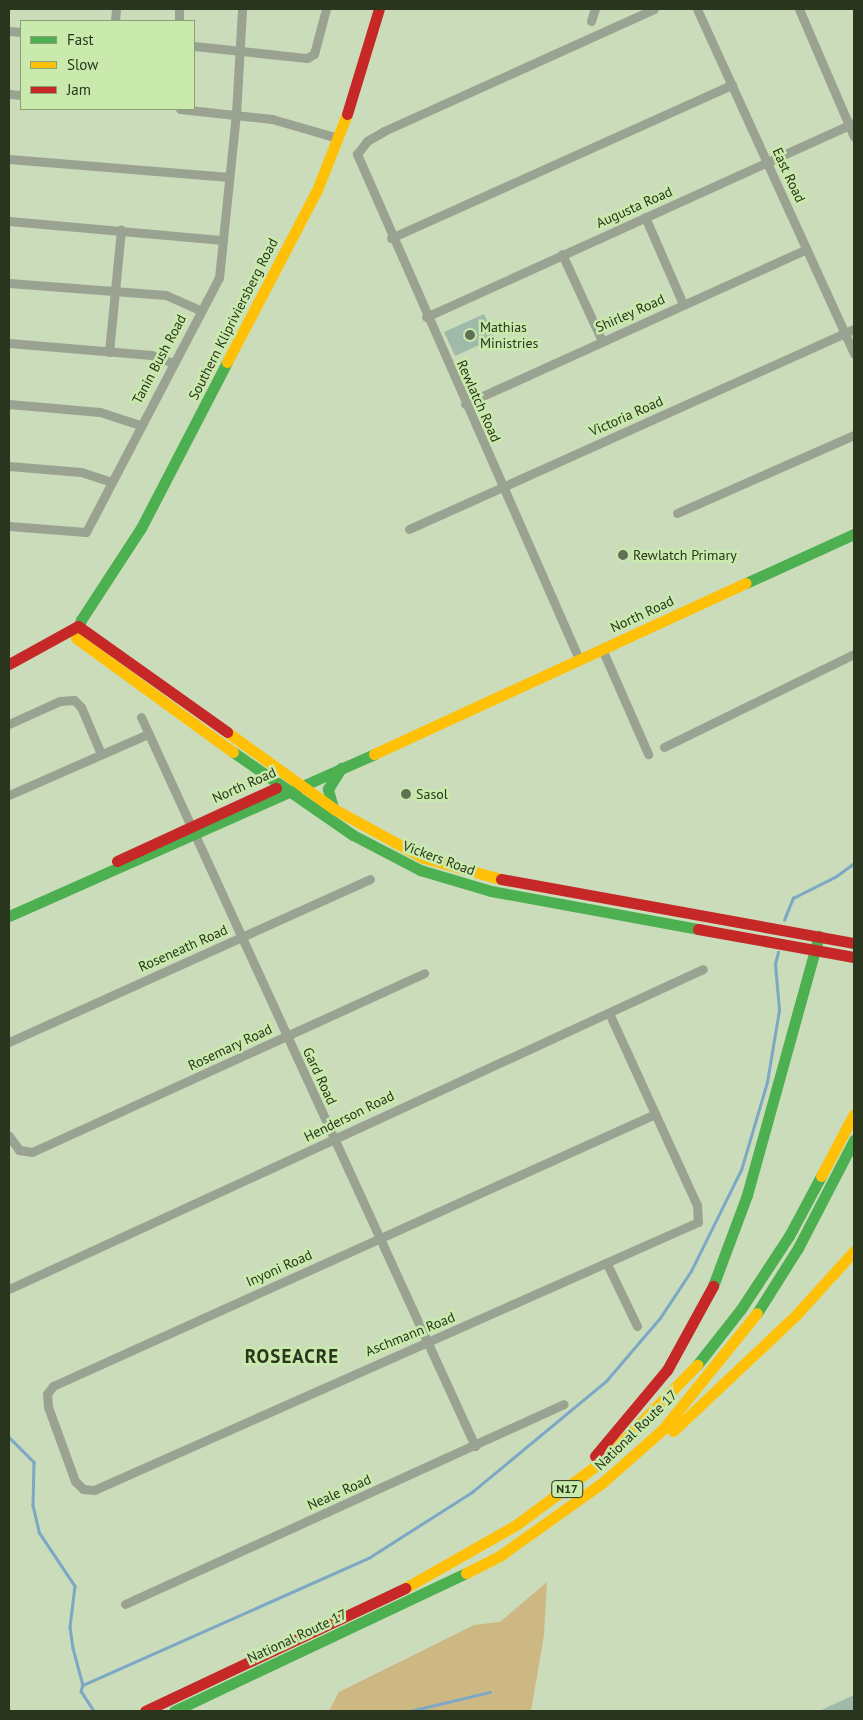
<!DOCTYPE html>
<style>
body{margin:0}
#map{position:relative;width:863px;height:1720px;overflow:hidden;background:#cadcba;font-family:"PT Sans",sans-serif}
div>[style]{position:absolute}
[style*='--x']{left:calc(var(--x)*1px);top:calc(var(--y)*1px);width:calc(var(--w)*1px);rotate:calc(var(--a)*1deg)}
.forest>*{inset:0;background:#cdb884}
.stream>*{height:2.5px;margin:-1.25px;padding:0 1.25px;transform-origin:1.25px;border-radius:1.25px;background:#7ca8c5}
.building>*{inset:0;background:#a0baaa}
.street>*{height:9px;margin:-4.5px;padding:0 4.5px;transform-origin:4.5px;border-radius:4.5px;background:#9aa291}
.fast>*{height:11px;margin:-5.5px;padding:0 5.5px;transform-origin:5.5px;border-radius:5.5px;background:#4caf50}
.slow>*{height:11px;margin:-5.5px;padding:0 5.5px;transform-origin:5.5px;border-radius:5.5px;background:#ffc107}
.jam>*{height:11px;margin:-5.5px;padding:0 5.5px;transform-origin:5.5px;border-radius:5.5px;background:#c62828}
.dots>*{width:14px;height:14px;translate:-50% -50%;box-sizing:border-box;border:2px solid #c9eaac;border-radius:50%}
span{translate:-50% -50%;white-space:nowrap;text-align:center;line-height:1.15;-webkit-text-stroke:5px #c9eaac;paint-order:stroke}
.shield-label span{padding:1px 4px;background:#c9eaac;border:1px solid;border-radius:4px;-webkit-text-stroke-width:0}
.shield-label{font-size:12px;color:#29361d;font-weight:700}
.street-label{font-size:14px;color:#29361d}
.poi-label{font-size:14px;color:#29361d}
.left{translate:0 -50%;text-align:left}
.district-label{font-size:19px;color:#29361d;font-weight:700;letter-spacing:1px}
.frame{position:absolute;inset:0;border:10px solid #29361d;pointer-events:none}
.legend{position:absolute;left:20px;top:20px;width:175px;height:90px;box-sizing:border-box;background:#c9eaac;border:1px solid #89a273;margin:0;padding:6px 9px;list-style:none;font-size:15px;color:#29361d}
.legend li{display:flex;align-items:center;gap:10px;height:25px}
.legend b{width:25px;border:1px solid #89a273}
</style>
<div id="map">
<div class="forest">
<i style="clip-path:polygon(547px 1582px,544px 1635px,531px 1711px,329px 1711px,339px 1692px,474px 1625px,500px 1622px)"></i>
</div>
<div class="stream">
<i style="--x:784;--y:920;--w:24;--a:-68"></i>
<i style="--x:793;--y:898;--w:47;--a:-26.6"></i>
<i style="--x:835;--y:877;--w:24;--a:-36"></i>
<i style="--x:9;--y:1437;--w:35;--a:45"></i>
<i style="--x:34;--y:1462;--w:43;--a:91.3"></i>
<i style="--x:33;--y:1505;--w:28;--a:77"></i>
<i style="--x:39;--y:1532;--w:65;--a:56.3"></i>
<i style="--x:75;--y:1586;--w:41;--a:97"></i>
<i style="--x:70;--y:1627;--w:21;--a:82"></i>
<i style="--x:73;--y:1648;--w:38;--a:75"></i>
<i style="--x:83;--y:1685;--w:6;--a:108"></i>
<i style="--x:81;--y:1691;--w:24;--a:57"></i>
<i style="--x:83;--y:1685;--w:314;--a:-24"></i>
<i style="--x:370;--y:1557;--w:121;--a:-32.5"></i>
<i style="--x:472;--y:1492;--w:174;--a:-39.6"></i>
<i style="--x:606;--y:1381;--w:83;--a:-49.4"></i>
<i style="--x:660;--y:1318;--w:56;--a:-56.6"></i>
<i style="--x:691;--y:1271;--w:113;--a:-63.7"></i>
<i style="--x:741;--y:1170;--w:92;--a:-73.5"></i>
<i style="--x:767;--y:1082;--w:73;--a:-80.5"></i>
<i style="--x:779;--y:1010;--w:46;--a:-95"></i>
<i style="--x:775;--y:964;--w:12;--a:-76"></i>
<i style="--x:410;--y:1711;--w:82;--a:-13.4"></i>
</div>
<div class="building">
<i style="clip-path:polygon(484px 314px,495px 338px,455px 356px,444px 332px)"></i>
<i style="clip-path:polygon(854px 1695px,854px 1711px,819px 1711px)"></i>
</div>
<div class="street">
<i style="--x:697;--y:9;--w:379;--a:65.5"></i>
<i style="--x:799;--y:9;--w:139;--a:66.7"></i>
<i style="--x:115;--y:21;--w:12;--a:-85"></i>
<i style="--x:179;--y:21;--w:12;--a:-90"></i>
<i style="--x:591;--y:21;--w:13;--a:-72"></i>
<i style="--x:9;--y:31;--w:12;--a:5"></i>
<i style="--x:194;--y:46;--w:114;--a:6.1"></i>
<i style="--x:307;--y:58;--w:8;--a:-30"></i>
<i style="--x:314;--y:54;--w:47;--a:-75.1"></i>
<i style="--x:9;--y:94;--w:12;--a:5"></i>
<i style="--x:180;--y:109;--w:93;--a:6.2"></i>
<i style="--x:272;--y:119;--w:69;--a:16.1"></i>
<i style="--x:9;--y:159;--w:221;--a:4.7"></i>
<i style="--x:645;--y:217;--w:95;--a:66.4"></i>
<i style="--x:9;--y:221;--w:215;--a:5.1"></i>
<i style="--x:391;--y:238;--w:374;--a:-24.2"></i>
<i style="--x:562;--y:254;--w:96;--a:65.3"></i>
<i style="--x:9;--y:283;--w:157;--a:4.4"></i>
<i style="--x:166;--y:295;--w:37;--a:24"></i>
<i style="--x:426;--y:317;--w:470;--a:-24.4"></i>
<i style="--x:9;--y:343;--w:143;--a:4.8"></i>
<i style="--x:151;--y:355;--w:23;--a:20"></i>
<i style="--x:109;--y:352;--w:123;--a:-84.4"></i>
<i style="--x:9;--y:404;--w:91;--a:5"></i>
<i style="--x:100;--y:412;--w:42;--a:18"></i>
<i style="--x:465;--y:404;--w:375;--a:-24.4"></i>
<i style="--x:9;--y:466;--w:72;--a:4.8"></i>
<i style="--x:81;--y:472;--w:29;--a:18"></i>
<i style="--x:677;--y:513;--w:193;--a:-23.8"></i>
<i style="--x:9;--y:526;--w:77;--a:4.5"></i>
<i style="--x:86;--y:532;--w:287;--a:-62.4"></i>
<i style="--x:219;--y:278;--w:165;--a:-84.1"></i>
<i style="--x:236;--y:114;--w:105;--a:-86.7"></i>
<i style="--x:409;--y:529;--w:488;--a:-24.2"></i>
<i style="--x:602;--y:649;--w:115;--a:66.3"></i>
<i style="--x:579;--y:659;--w:552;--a:-113.73"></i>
<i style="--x:357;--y:154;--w:16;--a:-52"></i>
<i style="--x:367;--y:141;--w:20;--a:-30"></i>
<i style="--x:384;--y:131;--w:296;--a:-24.3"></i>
<i style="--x:141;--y:717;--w:802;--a:65.38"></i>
<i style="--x:9;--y:724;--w:56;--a:-24.3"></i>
<i style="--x:60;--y:701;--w:14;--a:-4"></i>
<i style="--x:74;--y:700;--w:10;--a:45"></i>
<i style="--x:81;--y:707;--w:51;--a:66.9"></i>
<i style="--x:664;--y:747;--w:212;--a:-26.1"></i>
<i style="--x:9;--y:795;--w:152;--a:-23.7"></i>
<i style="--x:609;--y:1013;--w:211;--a:65.4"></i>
<i style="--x:697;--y:1205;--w:17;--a:87"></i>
<i style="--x:698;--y:1222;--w:661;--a:156.07"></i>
<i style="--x:94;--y:1490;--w:11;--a:-175"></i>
<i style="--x:83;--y:1489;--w:11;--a:-135"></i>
<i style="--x:75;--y:1481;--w:79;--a:-110"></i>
<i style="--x:48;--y:1407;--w:13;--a:-94"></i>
<i style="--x:47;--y:1394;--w:10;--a:-53"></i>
<i style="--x:53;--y:1386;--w:661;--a:-24.31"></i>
<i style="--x:9;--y:1042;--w:396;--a:-24.3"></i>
<i style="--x:9;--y:1136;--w:17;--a:54"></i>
<i style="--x:19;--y:1150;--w:13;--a:9"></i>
<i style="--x:32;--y:1152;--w:431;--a:-24.5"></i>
<i style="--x:607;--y:1264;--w:69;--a:64.2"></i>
<i style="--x:9;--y:1289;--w:764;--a:-24.75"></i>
<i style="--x:125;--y:1604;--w:482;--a:-24.5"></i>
</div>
<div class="fast">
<i style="--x:746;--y:583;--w:119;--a:-24.4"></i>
<i style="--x:77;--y:633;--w:14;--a:-73"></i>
<i style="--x:81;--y:620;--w:110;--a:-56.9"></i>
<i style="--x:141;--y:528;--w:187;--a:-62.6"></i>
<i style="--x:233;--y:752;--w:146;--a:34.7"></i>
<i style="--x:353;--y:835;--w:76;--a:27.6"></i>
<i style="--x:420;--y:870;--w:74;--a:16.5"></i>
<i style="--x:491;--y:891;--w:210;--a:10.4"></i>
<i style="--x:333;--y:808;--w:20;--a:-105"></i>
<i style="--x:328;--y:789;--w:25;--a:-58"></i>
<i style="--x:9;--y:916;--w:399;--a:-23.9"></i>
<i style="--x:713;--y:1286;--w:97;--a:-69.5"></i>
<i style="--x:747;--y:1195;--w:269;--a:-74.5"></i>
<i style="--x:757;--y:1313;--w:77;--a:-57.8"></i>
<i style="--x:798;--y:1248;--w:122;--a:-62.6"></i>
<i style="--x:697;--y:1365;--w:71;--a:-51.8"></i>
<i style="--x:741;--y:1309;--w:87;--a:-56.7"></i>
<i style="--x:789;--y:1236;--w:68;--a:-61.9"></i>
<i style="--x:174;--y:1711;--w:323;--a:-25.3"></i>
</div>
<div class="slow">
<i style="--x:227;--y:362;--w:194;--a:-62.4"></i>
<i style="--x:317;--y:190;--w:82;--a:-68.5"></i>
<i style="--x:76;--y:638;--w:194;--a:36"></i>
<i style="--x:227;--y:732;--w:132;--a:35.7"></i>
<i style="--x:334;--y:809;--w:102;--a:28.6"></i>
<i style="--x:424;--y:858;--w:80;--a:15.3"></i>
<i style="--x:374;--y:754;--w:409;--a:-24.7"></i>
<i style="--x:821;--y:1176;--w:70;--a:-62"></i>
<i style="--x:673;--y:1431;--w:169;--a:-43.3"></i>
<i style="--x:796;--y:1315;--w:86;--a:-47.8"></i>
<i style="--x:466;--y:1573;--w:39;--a:-27"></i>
<i style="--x:501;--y:1555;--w:124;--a:-35.5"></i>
<i style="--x:602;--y:1483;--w:81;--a:-41.5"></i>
<i style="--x:663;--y:1429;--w:149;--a:-51"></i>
<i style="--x:405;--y:1588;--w:128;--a:-29.6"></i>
<i style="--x:516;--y:1525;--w:111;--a:-36.6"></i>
<i style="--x:605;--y:1459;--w:132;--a:-45.6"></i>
</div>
<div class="jam">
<i style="--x:347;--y:114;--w:110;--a:-73.1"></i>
<i style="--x:9;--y:664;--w:79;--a:-28.8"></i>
<i style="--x:78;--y:626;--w:183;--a:35.4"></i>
<i style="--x:117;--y:861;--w:175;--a:-24.7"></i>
<i style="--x:501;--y:879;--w:359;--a:10.3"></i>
<i style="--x:698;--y:929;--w:158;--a:10.2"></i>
<i style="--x:595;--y:1456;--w:112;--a:-50.1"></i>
<i style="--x:667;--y:1370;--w:96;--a:-61.3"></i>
<i style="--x:145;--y:1711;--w:288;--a:-25.3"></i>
</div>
<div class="dots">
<i style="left:470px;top:335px;background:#617054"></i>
<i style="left:623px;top:555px;background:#617054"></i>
<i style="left:406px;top:794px;background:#617054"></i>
</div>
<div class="shield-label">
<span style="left:567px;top:1489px">N17</span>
</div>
<div class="street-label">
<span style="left:789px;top:175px;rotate:65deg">East Road</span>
<span style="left:634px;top:207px;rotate:-24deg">Augusta Road</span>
<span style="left:630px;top:313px;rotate:-24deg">Shirley Road</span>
<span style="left:233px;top:319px;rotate:-63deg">Southern Klipriviersberg Road</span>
<span style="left:159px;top:359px;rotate:-62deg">Tanin Bush Road</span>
<span style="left:479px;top:401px;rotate:66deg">Rewlatch Road</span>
<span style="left:626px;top:416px;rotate:-24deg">Victoria Road</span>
<span style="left:642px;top:614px;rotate:-25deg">North Road</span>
<span style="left:244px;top:785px;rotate:-24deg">North Road</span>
<span style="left:439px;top:858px;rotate:20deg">Vickers Road</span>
<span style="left:183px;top:948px;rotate:-24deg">Roseneath Road</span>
<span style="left:230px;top:1047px;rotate:-25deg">Rosemary Road</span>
<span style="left:320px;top:1076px;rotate:65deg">Gard Road</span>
<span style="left:349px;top:1116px;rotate:-26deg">Henderson Road</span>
<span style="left:279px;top:1268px;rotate:-24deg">Inyoni Road</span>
<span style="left:410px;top:1334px;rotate:-22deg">Aschmann Road</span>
<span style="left:636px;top:1430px;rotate:-44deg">National Route 17</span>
<span style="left:339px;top:1492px;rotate:-24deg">Neale Road</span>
<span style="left:297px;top:1636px;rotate:-25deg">National Route 17</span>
</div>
<div class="poi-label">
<span class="left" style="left:480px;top:335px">Mathias<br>Ministries</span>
<span class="left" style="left:633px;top:555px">Rewlatch Primary</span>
<span class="left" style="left:416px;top:794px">Sasol</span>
</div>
<div class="district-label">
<span style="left:292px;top:1357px">ROSEACRE</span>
</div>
<div class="frame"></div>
<ul class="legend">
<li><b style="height:6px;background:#4caf50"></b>Fast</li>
<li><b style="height:6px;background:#ffc107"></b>Slow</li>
<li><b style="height:6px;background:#c62828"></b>Jam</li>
</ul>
</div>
